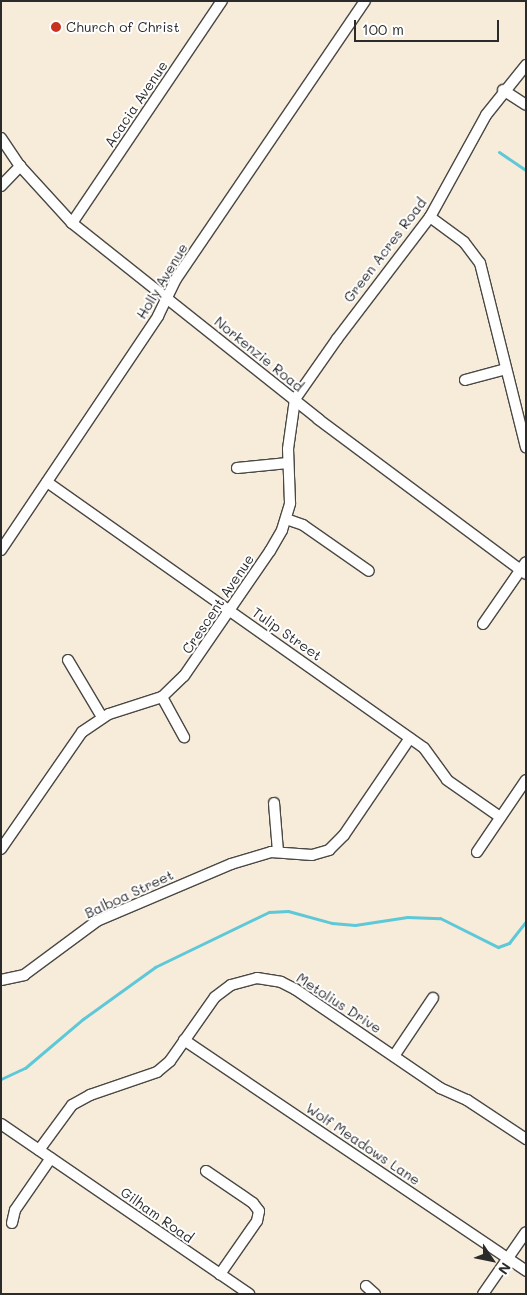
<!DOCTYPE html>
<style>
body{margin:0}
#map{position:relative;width:527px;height:1295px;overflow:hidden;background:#f6ecd9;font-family:Mali,sans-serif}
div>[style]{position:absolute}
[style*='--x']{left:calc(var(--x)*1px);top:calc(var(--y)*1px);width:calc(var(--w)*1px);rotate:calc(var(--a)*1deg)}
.stream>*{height:3px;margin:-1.5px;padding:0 1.5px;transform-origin:1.5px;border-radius:1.5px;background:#5ec8d9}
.roads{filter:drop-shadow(1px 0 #494845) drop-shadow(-1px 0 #494845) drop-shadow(0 1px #494845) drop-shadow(0 -1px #494845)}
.minor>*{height:10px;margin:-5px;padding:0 5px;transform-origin:5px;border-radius:5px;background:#fff}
.dots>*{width:14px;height:14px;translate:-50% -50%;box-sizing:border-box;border:2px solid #fff;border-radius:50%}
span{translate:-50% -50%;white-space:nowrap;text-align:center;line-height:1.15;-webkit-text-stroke:4px #fff;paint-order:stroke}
.poi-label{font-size:14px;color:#2b2b2b}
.left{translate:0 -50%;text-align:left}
.street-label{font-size:14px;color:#2b2b2b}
.frame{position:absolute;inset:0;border:2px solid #2b2b2b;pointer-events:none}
.north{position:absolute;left:467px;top:1235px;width:50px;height:50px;-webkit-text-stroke:4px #fff;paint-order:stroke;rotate:124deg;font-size:14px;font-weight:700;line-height:20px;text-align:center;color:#2b2b2b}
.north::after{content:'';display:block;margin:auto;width:18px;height:22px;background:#2b2b2b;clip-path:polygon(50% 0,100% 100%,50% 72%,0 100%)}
.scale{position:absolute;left:354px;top:20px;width:145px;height:22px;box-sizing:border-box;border:2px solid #2b2b2b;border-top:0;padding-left:6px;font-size:15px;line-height:18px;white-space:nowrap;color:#2b2b2b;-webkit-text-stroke:4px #fff;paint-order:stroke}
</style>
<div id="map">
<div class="stream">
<i style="--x:499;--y:152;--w:32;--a:34"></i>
<i style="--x:1;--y:1079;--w:26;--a:-25"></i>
<i style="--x:25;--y:1068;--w:76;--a:-40.2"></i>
<i style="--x:83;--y:1019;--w:89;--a:-35.8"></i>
<i style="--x:155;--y:967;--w:127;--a:-25.8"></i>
<i style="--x:269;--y:912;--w:19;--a:-3"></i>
<i style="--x:288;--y:911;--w:46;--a:15.3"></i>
<i style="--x:332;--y:923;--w:23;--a:5"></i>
<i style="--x:355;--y:925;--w:53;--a:-8.7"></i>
<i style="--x:407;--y:917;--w:33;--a:2"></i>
<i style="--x:440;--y:918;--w:65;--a:26.6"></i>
<i style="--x:498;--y:947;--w:12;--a:-20"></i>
<i style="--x:509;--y:943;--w:28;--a:-52"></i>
</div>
<div class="roads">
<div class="minor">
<i style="--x:503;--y:90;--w:27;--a:33"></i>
<i style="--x:1;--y:138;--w:34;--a:56"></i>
<i style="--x:20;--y:166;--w:77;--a:47.6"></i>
<i style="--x:72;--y:223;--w:315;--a:38.5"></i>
<i style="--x:318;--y:419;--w:259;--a:36.7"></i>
<i style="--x:1;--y:186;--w:28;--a:-46"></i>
<i style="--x:430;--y:217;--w:42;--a:36.3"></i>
<i style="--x:464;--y:242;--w:26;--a:53"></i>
<i style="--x:480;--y:263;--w:190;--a:76"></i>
<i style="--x:72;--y:223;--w:268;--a:-56"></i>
<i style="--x:465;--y:380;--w:42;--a:-15"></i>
<i style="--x:237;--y:468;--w:51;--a:-5.6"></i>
<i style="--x:47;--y:482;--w:461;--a:35.2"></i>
<i style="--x:424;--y:748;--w:39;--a:54"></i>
<i style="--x:447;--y:780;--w:65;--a:34.9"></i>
<i style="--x:286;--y:519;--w:18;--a:19"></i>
<i style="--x:303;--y:525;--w:80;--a:34.9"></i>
<i style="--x:1;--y:550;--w:282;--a:-56.1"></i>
<i style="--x:158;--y:316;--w:41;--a:-64.1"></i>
<i style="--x:176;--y:279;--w:336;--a:-55.8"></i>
<i style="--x:483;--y:624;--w:75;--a:-55.3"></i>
<i style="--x:68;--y:660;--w:66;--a:59.2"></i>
<i style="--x:162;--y:697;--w:46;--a:61.2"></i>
<i style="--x:274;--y:803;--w:49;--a:85.3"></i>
<i style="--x:1;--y:849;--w:142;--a:-55.3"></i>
<i style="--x:82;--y:732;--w:32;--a:-34"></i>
<i style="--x:109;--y:714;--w:56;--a:-17.8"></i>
<i style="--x:162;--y:697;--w:30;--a:-44"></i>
<i style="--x:184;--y:676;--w:152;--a:-55.5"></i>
<i style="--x:270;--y:551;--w:24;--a:-60"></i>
<i style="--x:282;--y:530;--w:28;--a:-73"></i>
<i style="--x:290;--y:503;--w:54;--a:-92.1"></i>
<i style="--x:288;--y:449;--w:50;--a:-82"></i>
<i style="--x:295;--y:399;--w:73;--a:-55"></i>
<i style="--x:337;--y:339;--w:153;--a:-52.7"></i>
<i style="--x:430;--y:217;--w:116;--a:-61.2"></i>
<i style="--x:486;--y:115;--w:64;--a:-51.3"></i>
<i style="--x:477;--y:852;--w:87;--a:-55.8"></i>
<i style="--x:1;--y:980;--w:24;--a:-12"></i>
<i style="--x:24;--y:975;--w:91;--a:-36.5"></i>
<i style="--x:97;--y:921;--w:146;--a:-23"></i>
<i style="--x:231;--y:864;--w:42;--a:-16.7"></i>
<i style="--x:271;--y:852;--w:41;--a:4.2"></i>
<i style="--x:312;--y:855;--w:18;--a:-16"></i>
<i style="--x:329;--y:850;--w:21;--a:-45"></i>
<i style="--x:344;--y:835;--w:117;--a:-55.8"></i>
<i style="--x:184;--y:1040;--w:413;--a:34"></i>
<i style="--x:394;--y:1056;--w:70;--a:-56.1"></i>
<i style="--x:1;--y:1124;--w:301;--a:34.4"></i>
<i style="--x:39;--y:1150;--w:56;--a:-53.7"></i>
<i style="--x:72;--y:1105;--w:21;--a:-29"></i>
<i style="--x:90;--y:1095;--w:71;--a:-18.9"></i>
<i style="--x:157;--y:1072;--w:17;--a:-40"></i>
<i style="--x:170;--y:1061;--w:78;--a:-54.9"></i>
<i style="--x:215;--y:997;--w:20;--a:-37"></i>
<i style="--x:231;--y:985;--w:27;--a:-15"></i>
<i style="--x:257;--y:978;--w:24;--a:9"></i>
<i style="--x:281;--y:982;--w:16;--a:27"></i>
<i style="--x:295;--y:989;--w:176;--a:34.3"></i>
<i style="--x:440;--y:1088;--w:30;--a:24"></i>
<i style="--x:467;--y:1100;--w:71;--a:33.5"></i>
<i style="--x:206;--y:1171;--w:57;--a:34.2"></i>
<i style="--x:253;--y:1203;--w:10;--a:53"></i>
<i style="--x:259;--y:1211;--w:10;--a:101"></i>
<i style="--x:257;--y:1221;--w:65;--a:124.9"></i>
<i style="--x:12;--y:1223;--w:13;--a:-77"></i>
<i style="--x:15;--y:1210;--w:63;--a:-55.3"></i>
<i style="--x:366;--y:1286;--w:12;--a:42"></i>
<i style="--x:483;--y:1294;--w:75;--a:-55.3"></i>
</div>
</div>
<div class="dots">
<i style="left:56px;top:27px;background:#c8321e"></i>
</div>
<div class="poi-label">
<span class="left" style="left:66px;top:27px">Church of Christ</span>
</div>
<div class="street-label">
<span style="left:136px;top:104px;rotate:-56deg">Acacia Avenue</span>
<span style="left:385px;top:250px;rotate:-53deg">Green Acres Road</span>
<span style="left:162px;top:281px;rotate:-59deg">Holly Avenue</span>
<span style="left:259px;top:354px;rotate:39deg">Norkenzie Road</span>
<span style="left:218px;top:604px;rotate:-56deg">Crescent Avenue</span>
<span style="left:287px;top:634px;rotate:35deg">Tulip Street</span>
<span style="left:129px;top:894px;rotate:-25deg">Balboa Street</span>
<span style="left:339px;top:1003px;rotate:33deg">Metolius Drive</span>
<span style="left:363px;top:1144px;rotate:34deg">Wolf Meadows Lane</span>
<span style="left:157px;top:1215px;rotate:35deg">Gilham Road</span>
</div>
<div class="frame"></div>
<div class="north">N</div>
<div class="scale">100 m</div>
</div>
